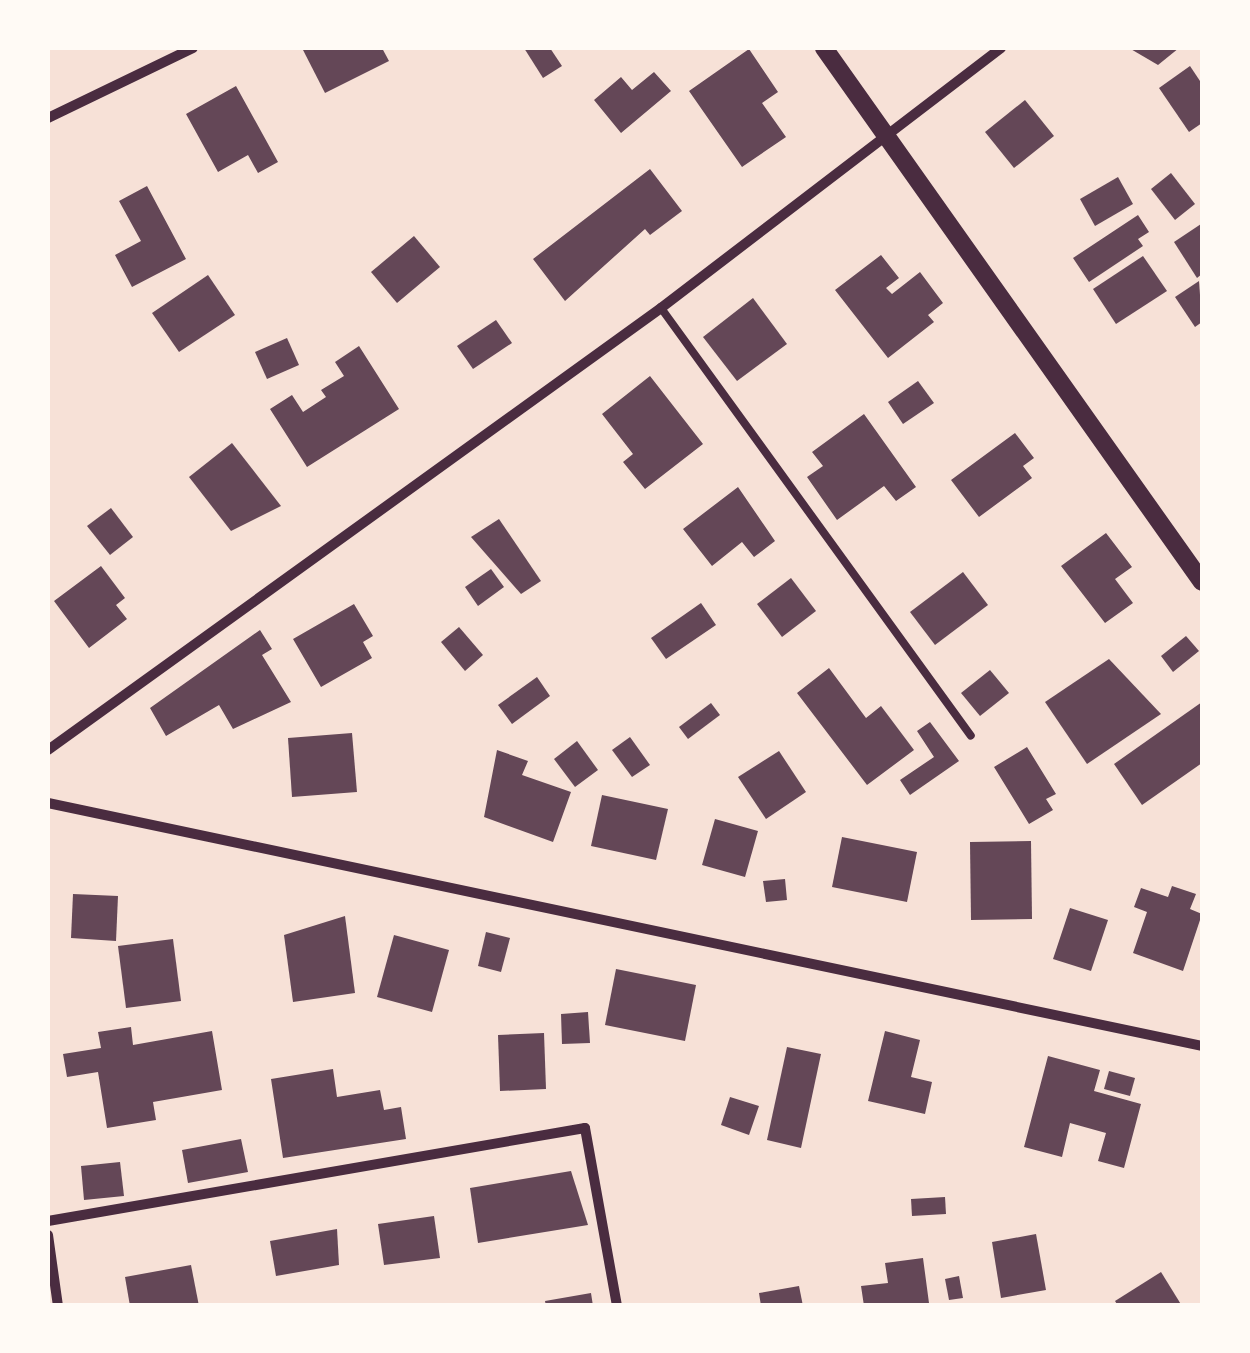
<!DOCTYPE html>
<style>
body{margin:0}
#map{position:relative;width:1250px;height:1353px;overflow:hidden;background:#f7e1d7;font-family:"Nunito Sans",sans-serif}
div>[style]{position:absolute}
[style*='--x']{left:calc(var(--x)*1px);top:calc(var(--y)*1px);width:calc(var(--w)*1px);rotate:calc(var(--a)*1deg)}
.building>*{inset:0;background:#644757}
.service>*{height:8px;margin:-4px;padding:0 4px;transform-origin:4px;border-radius:4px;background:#4a2c40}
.minor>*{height:10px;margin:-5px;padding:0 5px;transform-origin:5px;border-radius:5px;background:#4a2c40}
.tertiary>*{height:18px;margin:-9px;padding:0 9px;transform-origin:9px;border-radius:9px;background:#4a2c40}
span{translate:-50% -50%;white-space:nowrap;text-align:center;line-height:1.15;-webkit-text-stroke:10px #fffaf5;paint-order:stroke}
.frame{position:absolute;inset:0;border:50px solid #fffaf5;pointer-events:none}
</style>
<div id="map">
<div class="building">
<i style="clip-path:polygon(302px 48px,382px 48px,389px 61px,325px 93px)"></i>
<i style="clip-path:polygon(524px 48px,550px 48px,562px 66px,543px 78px)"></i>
<i style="clip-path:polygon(1129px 48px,1179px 48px,1158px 65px)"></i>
<i style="clip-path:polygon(749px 49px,778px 92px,762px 103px,786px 137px,742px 167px,689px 91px)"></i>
<i style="clip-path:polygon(1190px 66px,1202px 84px,1202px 123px,1189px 132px,1159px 88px)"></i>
<i style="clip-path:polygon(654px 72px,671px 91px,621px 133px,594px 100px,621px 77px,632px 90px)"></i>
<i style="clip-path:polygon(236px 86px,278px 162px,258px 173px,248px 155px,218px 172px,186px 114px)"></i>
<i style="clip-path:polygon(1025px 100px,1054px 136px,1014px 168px,985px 132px)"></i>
<i style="clip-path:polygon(650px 169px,682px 211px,650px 235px,645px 229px,565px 301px,533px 259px)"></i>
<i style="clip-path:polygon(1171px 173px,1195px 204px,1175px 220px,1151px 189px)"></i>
<i style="clip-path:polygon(1118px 177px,1133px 204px,1095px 226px,1080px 199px)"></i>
<i style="clip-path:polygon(147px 186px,186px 259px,132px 287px,115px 255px,141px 241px,119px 201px)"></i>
<i style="clip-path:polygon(1138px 215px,1149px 232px,1138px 239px,1143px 246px,1089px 282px,1073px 258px)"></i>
<i style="clip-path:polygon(1201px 224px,1202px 274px,1197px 278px,1174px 242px)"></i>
<i style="clip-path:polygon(414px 236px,440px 267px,397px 303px,371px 272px)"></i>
<i style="clip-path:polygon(881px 255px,899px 278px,886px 288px,892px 294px,920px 272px,943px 303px,928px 315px,934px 322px,888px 358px,835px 290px)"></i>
<i style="clip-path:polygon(1143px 256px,1167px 291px,1116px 324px,1093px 289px)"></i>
<i style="clip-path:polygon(208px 275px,235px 315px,179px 352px,152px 313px)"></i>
<i style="clip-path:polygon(1199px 281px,1202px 322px,1195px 327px,1175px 297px)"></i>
<i style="clip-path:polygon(753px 298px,787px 344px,737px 381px,703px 337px)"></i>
<i style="clip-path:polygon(496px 320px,512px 343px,473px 369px,457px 346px)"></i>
<i style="clip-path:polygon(287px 338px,299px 365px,267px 379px,255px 352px)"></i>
<i style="clip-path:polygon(359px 346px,399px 409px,307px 467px,270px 409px,292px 395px,303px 412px,326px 397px,321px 390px,344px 376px,335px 362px)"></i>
<i style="clip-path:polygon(650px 376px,703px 444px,645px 489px,623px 462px,633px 454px,602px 414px)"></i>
<i style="clip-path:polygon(918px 381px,934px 403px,903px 424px,888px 402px)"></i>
<i style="clip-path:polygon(864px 414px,916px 487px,896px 501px,884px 486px,837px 520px,807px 477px,823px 466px,812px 452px)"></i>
<i style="clip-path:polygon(1015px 433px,1034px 458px,1023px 466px,1032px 478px,979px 517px,951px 480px)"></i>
<i style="clip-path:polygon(232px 443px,281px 506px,231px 531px,189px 477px)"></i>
<i style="clip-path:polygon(738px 487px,775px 541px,754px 557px,742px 542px,712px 566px,683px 529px)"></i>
<i style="clip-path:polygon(111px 508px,133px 537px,110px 555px,87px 526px)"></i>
<i style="clip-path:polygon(499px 519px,541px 581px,521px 594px,471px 537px)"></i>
<i style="clip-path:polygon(1106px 533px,1132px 567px,1115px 579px,1133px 603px,1105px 623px,1061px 566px)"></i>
<i style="clip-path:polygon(101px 566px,125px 598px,116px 605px,127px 619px,89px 648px,54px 601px)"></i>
<i style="clip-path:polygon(491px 569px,504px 587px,478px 606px,465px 587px)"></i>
<i style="clip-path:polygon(963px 572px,988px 605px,935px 645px,910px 612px)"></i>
<i style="clip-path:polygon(791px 578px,816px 611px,782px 637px,757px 604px)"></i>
<i style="clip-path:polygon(701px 603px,716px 625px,666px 659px,651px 638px)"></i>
<i style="clip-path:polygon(354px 604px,373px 636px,363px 642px,372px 658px,321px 687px,293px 639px)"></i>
<i style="clip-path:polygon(459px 627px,483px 655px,465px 671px,441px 642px)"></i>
<i style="clip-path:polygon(260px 630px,272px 649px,262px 655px,291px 702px,233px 729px,219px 705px,166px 736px,150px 708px)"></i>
<i style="clip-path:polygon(1186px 636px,1199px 651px,1173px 672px,1161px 656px)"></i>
<i style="clip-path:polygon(1109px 659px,1161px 714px,1087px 764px,1045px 702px)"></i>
<i style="clip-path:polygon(829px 668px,866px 718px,881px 706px,914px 750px,867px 785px,797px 693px)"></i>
<i style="clip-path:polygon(990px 670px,1009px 693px,980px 716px,961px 693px)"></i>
<i style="clip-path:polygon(537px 677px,550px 696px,512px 724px,498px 705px)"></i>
<i style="clip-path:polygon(1202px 702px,1202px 763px,1142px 805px,1114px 764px)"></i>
<i style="clip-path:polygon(711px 703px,720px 715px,688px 739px,679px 727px)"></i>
<i style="clip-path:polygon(930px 722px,959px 761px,910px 795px,900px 780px,934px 757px,917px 731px)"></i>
<i style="clip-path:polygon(352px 733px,357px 792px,292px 797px,288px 738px)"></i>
<i style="clip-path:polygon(630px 737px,650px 765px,632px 777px,612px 750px)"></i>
<i style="clip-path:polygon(577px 741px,598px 770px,575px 787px,554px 759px)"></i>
<i style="clip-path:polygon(1027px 747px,1056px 794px,1046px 799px,1053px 810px,1029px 824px,994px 767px)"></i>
<i style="clip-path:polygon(497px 750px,528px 761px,522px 775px,571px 792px,553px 842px,484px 817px)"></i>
<i style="clip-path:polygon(779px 751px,806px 792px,766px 819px,738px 777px)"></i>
<i style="clip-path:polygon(602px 795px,668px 809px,656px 860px,591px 846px)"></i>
<i style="clip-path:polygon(715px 819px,758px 831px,745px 877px,702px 865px)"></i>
<i style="clip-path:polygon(842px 837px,917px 852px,907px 902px,832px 887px)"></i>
<i style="clip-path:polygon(1031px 841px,1032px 919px,971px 920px,970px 842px)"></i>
<i style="clip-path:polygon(785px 879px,787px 900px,766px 902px,763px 881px)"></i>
<i style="clip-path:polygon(1172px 886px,1196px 894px,1190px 909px,1202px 914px,1183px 971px,1133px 953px,1147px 912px,1134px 907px,1141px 888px,1168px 897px)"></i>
<i style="clip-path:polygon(73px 894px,118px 896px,116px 941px,71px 938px)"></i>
<i style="clip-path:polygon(1070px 908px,1108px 920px,1091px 971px,1053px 959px)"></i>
<i style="clip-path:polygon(345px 916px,355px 993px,293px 1002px,284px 935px)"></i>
<i style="clip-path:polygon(486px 932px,510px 938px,501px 972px,478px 966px)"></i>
<i style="clip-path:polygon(394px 935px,449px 950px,432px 1012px,377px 997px)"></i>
<i style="clip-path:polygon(173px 939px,181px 1001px,126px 1008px,118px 946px)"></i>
<i style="clip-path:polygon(616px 969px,696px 985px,685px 1041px,605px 1025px)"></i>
<i style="clip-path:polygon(588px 1012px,590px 1043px,562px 1044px,561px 1014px)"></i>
<i style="clip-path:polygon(131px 1027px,133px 1045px,212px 1031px,222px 1090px,153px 1102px,156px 1120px,107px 1128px,98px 1072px,67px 1077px,63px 1054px,101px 1048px,98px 1032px)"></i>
<i style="clip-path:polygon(885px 1031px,920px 1040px,911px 1077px,932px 1082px,925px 1114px,868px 1101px)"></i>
<i style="clip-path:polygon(544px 1033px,546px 1089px,500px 1091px,498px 1035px)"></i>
<i style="clip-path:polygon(787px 1047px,821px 1054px,801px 1148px,767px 1140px)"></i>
<i style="clip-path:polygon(1048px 1056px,1100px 1070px,1094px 1091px,1141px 1104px,1124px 1168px,1098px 1161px,1106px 1133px,1070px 1123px,1062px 1157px,1024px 1147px)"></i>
<i style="clip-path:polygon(333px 1069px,337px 1097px,380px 1090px,384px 1110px,401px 1107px,406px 1139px,283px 1158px,271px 1079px)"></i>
<i style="clip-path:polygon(1109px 1071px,1135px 1078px,1130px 1096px,1104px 1089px)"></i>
<i style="clip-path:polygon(730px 1097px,759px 1106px,749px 1135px,721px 1125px)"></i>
<i style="clip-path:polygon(241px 1139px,248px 1172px,188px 1183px,182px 1150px)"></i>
<i style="clip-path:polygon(120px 1162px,124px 1196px,84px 1200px,81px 1166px)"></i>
<i style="clip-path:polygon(571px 1171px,588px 1225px,478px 1243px,470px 1188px)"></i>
<i style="clip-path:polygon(945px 1197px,946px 1214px,912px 1216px,911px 1199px)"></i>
<i style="clip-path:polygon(434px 1216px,440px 1258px,384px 1265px,378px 1224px)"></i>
<i style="clip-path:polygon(337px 1229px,339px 1265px,276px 1276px,270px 1241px)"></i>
<i style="clip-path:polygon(1036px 1234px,1046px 1290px,1001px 1298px,992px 1242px)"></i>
<i style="clip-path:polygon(923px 1258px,929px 1303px,864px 1306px,861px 1286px,888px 1283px,885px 1263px)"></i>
<i style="clip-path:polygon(191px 1265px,199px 1306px,130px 1306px,125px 1277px)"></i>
<i style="clip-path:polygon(1161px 1272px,1182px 1306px,1118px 1306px,1115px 1301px)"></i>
<i style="clip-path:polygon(959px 1276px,963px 1298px,949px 1300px,945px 1279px)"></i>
<i style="clip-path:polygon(799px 1286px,803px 1306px,761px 1306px,759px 1293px)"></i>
<i style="clip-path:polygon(591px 1293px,593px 1306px,546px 1306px,545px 1301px)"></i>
</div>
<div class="service">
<i style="--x:661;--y:308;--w:528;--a:54.08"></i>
</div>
<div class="minor">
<i style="--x:48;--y:118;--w:161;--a:-25.8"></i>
<i style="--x:48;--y:750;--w:756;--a:-35.79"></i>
<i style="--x:661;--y:308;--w:428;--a:-37.4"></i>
<i style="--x:48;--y:803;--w:1179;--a:11.89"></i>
<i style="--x:48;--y:1221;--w:545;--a:-9.83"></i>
<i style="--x:585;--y:1128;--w:181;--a:79.8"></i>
<i style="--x:48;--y:1235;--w:72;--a:82"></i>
</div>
<div class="tertiary">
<i style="--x:824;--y:48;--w:654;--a:54.71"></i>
</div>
<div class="frame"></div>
</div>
